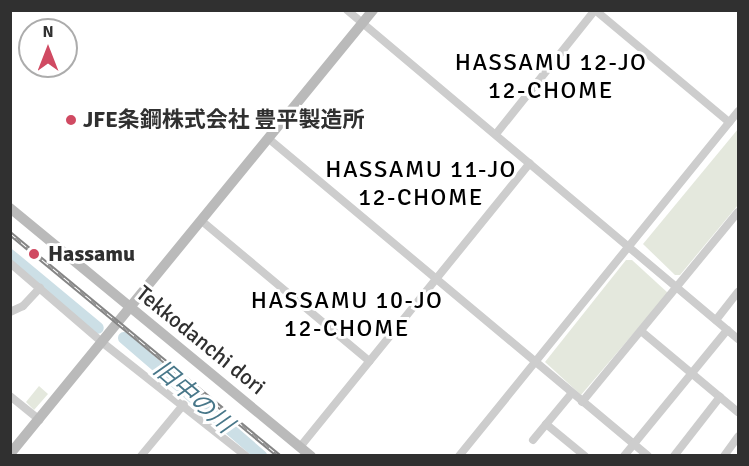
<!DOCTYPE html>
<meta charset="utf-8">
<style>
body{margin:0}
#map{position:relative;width:749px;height:466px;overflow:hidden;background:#fff;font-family:Signika,"Noto Sans JP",sans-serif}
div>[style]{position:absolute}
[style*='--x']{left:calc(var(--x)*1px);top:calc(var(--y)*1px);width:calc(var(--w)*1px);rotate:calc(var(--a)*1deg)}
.green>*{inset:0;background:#e4e8dd}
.river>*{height:12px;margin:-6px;padding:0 6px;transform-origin:6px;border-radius:6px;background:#ccdfe6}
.street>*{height:8px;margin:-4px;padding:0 4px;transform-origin:4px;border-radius:4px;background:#cdcdcd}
.secondary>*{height:10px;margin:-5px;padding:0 5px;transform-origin:5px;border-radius:5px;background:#bababa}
.rail>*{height:4.5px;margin-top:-2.25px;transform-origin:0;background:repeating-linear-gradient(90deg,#fff 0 7px,#858585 0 14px);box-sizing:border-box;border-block:2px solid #858585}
.dots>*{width:16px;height:16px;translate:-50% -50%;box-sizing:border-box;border:3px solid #fff;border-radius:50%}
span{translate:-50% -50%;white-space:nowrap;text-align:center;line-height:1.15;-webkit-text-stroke:6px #fff;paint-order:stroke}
.poi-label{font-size:22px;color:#303030;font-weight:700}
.left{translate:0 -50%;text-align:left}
.street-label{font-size:22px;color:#303030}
.neighbourhood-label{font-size:24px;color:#000;letter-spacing:1.5px}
.water-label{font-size:24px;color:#487789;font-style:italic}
.frame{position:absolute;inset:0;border:12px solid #303030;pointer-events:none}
.north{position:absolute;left:18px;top:18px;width:60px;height:60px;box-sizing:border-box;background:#fff;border:2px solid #acacac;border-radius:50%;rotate:0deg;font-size:16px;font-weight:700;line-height:24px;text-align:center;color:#303030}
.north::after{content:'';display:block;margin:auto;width:21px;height:27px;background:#d04a62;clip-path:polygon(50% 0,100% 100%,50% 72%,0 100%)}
</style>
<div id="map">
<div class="green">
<i style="clip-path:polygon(738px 129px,738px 205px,680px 275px,675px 275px,643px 244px)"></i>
<i style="clip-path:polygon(626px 260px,632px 260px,668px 293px,581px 395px,545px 362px)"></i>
<i style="clip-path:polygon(39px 386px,48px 394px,34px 410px,26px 402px)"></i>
</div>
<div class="river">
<i style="--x:10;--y:255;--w:114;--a:39.7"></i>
<i style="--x:124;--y:338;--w:181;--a:40.7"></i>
</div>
<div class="street">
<i style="--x:347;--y:10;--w:511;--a:40.08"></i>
<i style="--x:496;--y:134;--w:159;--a:-51.4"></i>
<i style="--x:595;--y:10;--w:175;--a:39.9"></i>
<i style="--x:269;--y:139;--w:494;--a:39.9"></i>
<i style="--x:203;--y:222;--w:217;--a:39.9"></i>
<i style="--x:10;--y:263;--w:123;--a:40.7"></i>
<i style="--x:103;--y:343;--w:182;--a:38.3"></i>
<i style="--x:10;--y:312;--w:14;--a:-25"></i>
<i style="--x:23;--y:306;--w:25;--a:-47"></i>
<i style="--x:716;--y:320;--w:36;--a:-52"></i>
<i style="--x:641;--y:331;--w:126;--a:39.9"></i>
<i style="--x:10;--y:396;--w:38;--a:39"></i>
<i style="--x:582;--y:402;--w:246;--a:-50.6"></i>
<i style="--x:546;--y:424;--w:50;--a:39.4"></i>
<i style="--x:533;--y:440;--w:60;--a:-50.4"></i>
<i style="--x:300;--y:447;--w:365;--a:-51"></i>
<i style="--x:141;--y:456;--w:67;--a:-50.4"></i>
<i style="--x:459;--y:456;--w:444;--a:-51"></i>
<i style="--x:624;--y:456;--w:163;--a:-50.7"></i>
<i style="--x:674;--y:456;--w:75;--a:-52.1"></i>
<i style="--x:724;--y:456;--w:24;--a:-54"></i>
</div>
<div class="secondary">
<i style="--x:10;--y:208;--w:390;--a:39.5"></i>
<i style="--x:10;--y:454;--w:574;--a:-50.73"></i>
</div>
<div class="rail">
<i style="--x:10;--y:233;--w:350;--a:39.6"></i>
</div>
<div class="dots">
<i style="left:71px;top:120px;background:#d04a62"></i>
<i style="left:34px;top:254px;background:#d04a62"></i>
</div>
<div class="poi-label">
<span class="left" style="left:83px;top:120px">JFE条鋼株式会社 豊平製造所</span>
<span class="left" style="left:48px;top:254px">Hassamu</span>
</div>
<div class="street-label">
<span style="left:201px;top:340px;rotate:39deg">Tekkodanchi dori</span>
</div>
<div class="neighbourhood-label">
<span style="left:551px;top:77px">HASSAMU 12-JO<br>12-CHOME</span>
<span style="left:421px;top:184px">HASSAMU 11-JO<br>12-CHOME</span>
<span style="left:347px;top:315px">HASSAMU 10-JO<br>12-CHOME</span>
</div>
<div class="water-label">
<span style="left:193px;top:397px;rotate:41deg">旧中の川</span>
</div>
<div class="frame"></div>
<div class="north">N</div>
</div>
